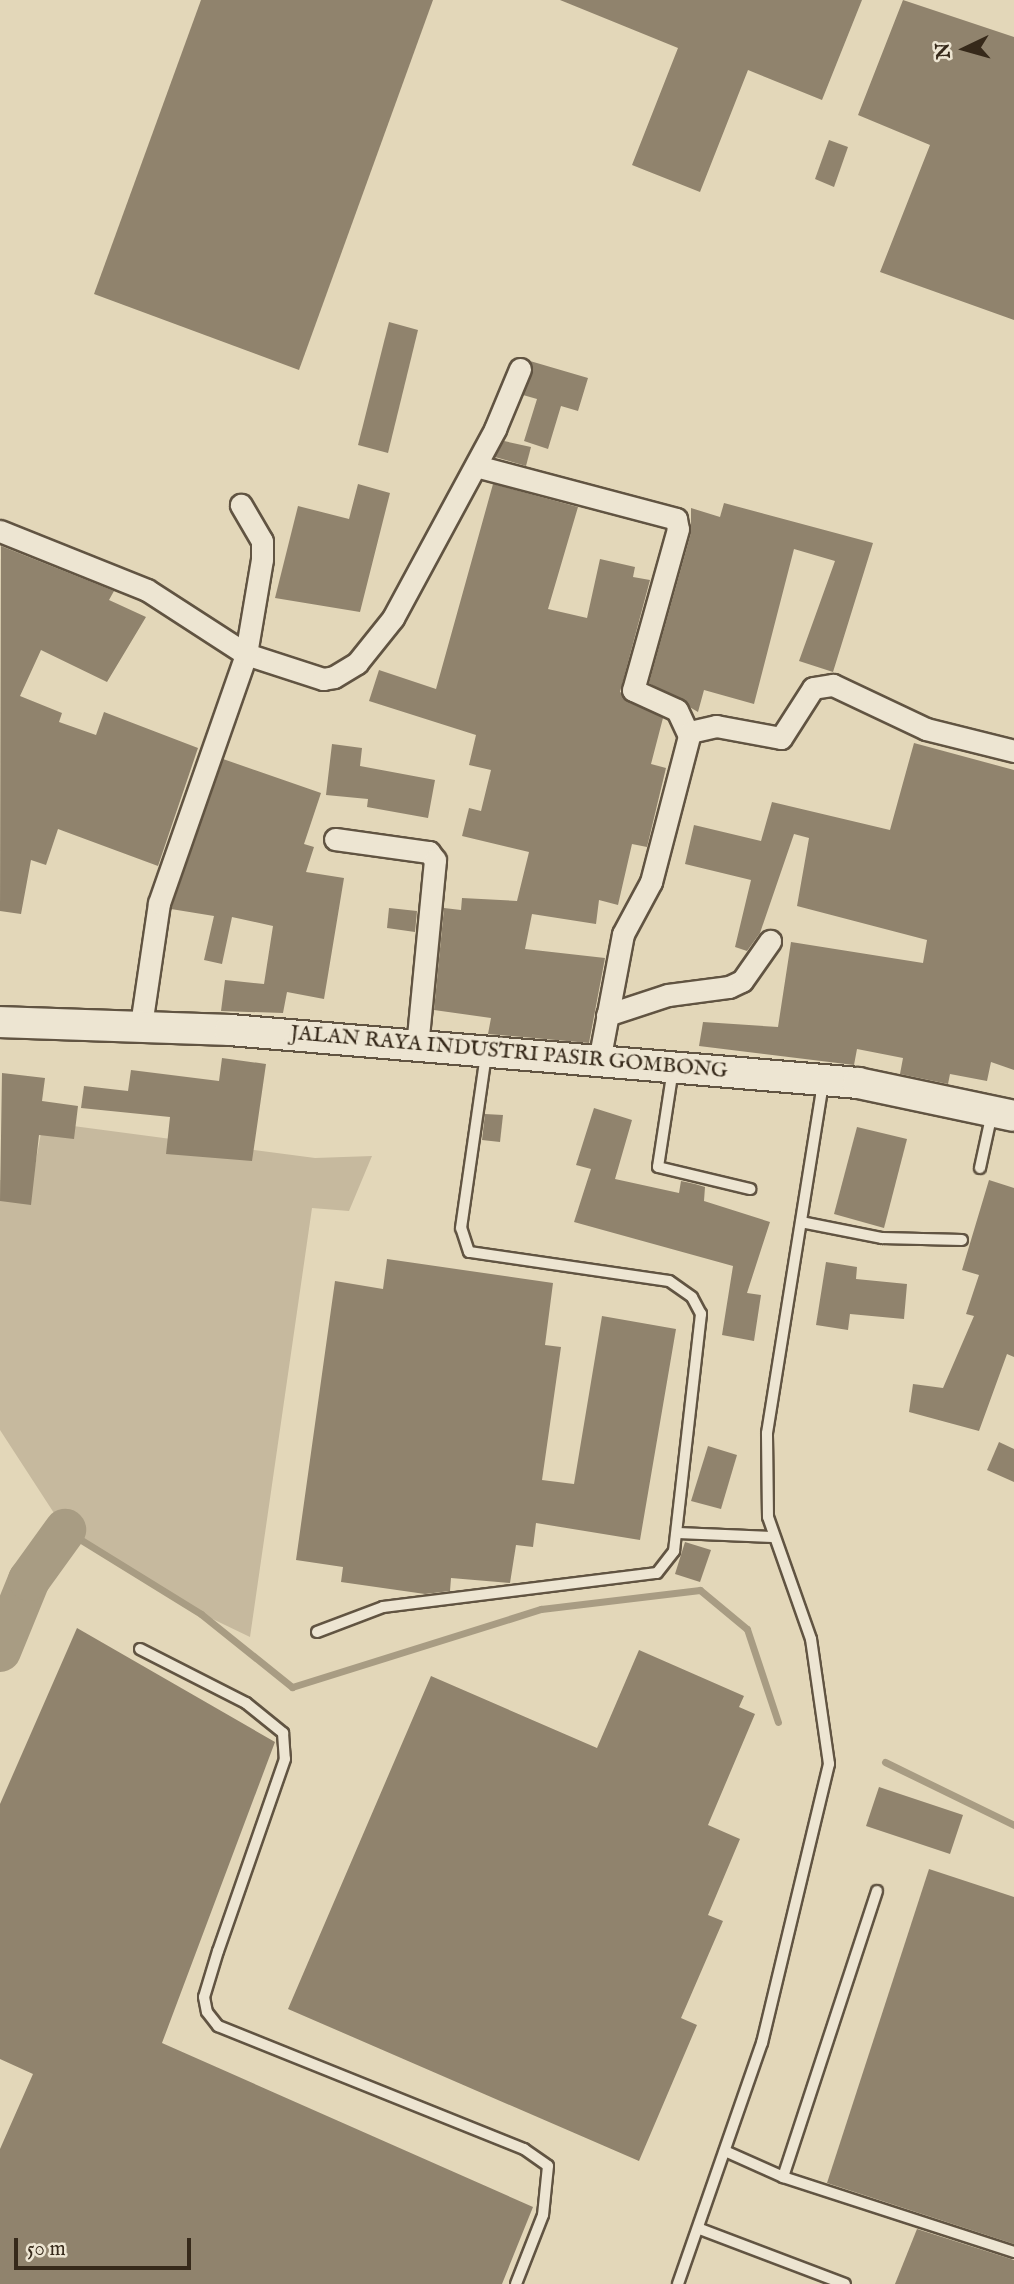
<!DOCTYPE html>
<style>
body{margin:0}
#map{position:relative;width:1014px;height:2284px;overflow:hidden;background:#e3d7b9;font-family:"IM FELL English",serif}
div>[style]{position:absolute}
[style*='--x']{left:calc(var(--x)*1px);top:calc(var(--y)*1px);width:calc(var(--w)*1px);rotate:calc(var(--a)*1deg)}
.green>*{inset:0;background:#c6b99e}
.stream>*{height:7px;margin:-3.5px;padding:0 3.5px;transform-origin:3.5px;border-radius:3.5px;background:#a89c83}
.river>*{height:42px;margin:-21px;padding:0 21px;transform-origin:21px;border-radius:21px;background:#a89c83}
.building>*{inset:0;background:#90836d}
.roads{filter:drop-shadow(2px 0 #615442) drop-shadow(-2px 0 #615442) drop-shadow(0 2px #615442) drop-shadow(0 -2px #615442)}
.service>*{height:10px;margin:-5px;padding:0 5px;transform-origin:5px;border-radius:5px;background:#ede5d2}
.minor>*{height:21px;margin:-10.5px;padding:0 10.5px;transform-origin:10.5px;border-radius:10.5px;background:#ede5d2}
.secondary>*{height:30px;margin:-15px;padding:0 15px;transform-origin:15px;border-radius:15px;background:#ede5d2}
span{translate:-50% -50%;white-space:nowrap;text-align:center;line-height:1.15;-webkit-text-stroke:7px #ede5d2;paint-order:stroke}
.street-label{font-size:21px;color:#36291a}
.north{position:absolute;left:930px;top:14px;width:70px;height:70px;-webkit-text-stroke:5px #ede5d2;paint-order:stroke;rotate:265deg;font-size:19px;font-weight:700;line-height:28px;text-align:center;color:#36291a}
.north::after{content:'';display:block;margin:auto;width:24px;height:32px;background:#36291a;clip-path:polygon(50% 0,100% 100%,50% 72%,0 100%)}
.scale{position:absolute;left:14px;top:2238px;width:177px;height:32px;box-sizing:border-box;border:4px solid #36291a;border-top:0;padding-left:9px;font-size:21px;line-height:24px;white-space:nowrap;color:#36291a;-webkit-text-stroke:5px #ede5d2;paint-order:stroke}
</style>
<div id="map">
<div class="green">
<i style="clip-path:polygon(43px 1122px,315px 1158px,372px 1156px,349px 1211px,312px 1208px,250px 1637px,173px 1600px,65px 1530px,0 1430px,0 1180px,32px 1182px)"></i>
</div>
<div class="stream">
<i style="--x:65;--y:1530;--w:160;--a:31.7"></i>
<i style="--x:201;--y:1614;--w:117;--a:38.7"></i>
<i style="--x:292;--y:1687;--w:261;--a:-17.4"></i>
<i style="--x:541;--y:1609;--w:160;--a:-6.8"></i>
<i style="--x:700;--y:1590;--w:61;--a:39.7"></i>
<i style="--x:747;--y:1629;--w:98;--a:71.6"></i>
<i style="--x:885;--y:1762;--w:144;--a:26"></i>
</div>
<div class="river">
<i style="--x:0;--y:1651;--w:77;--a:-67.8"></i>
<i style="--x:29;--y:1580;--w:62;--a:-54.2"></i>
</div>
<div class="building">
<i style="clip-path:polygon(201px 0,433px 0,299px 370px,94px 294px)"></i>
<i style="clip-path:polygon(560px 0,862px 0,822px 100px,748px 70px,700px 192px,632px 165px,678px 48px)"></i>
<i style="clip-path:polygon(903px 0,1014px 37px,1014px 320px,880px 272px,930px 145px,858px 115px)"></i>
<i style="clip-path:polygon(829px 140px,848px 147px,834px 187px,815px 179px)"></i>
<i style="clip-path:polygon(389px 322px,418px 330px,388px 453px,358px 445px)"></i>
<i style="clip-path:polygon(530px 361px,588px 378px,578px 411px,561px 406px,548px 449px,524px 441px,537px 399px,523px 395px)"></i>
<i style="clip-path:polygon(504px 441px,531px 447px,526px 466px,495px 457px)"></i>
<i style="clip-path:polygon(358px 484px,390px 493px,360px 612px,275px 598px,298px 506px,349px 519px)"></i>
<i style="clip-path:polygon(493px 484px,578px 507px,548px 609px,587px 618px,600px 559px,635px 567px,633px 577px,650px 580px,620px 692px,663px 718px,651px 764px,666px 768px,647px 847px,632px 844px,618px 905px,599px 900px,596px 924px,532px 914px,525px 949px,605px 958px,589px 1043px,488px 1034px,491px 1018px,434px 1010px,444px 908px,461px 910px,462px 898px,517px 901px,529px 852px,462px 836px,469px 808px,481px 811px,491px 770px,469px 765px,476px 735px,369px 701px,379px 670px,436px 689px)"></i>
<i style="clip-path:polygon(724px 503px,873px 543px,833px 672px,799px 661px,835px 561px,794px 549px,754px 704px,704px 690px,698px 712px,649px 683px,691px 533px,691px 508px,720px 517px)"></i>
<i style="clip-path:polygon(1px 546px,114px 591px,109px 600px,146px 617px,107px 682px,41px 650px,20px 696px,62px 713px,59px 722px,96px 735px,104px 712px,198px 748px,158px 866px,58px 829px,46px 865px,31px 860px,21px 914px,0 911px)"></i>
<i style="clip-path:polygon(914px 743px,1014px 770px,1014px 1070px,991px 1062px,987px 1081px,950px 1074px,948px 1084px,900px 1074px,903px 1058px,857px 1049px,854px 1065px,699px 1046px,703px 1022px,778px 1027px,791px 942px,923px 963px,927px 940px,797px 906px,809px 838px,794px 834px,760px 933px,747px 951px,735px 947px,751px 880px,685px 864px,694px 825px,761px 841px,772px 802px,890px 830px)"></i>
<i style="clip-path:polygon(332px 744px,362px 748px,360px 766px,435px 780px,428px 818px,367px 807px,368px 799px,326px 795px)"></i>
<i style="clip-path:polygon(223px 759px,321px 793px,304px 844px,314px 847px,306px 872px,344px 878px,324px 999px,287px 992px,283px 1013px,221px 1011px,225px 980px,264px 984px,273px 926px,232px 917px,222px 964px,204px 960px,214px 916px,171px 909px)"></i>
<i style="clip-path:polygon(389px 908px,417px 911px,415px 932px,387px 928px)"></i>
<i style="clip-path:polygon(222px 1058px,266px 1064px,252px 1161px,166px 1154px,170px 1117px,81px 1108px,84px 1086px,128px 1091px,131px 1070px,219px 1081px)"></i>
<i style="clip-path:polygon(2px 1073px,45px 1078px,42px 1101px,78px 1106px,74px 1139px,39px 1135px,31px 1205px,0 1201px)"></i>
<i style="clip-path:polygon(594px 1108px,632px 1120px,615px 1179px,679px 1193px,681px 1181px,695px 1184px,705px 1187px,704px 1201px,770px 1222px,747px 1293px,761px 1295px,754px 1341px,722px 1335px,733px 1266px,574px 1222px,591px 1169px,576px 1165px)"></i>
<i style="clip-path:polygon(485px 1114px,503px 1115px,500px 1142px,482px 1140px)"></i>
<i style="clip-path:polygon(857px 1127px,907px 1139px,884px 1228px,834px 1214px)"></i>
<i style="clip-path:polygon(989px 1180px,1014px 1188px,1014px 1357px,1007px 1354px,979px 1431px,909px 1412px,913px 1384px,943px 1388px,974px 1316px,966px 1314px,979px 1275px,962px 1270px)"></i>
<i style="clip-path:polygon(387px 1259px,553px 1283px,545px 1345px,561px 1347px,542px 1480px,574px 1484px,602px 1316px,676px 1329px,640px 1540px,536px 1523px,533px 1547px,516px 1545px,510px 1583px,451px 1578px,450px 1591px,425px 1594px,341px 1582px,343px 1567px,296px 1560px,335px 1281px,383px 1289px)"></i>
<i style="clip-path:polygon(826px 1262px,857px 1267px,856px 1279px,907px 1284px,904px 1319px,850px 1314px,848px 1330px,816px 1325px)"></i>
<i style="clip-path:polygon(999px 1442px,1014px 1449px,1014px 1482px,987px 1470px)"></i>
<i style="clip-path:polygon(708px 1446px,737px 1455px,721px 1509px,691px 1501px)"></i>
<i style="clip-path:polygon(685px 1542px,711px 1550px,700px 1582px,675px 1574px)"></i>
<i style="clip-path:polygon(77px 1628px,275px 1742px,162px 2043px,533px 2207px,502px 2284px,0 2284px,0 2149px,33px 2074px,0 2059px,0 1804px)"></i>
<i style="clip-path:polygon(639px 1650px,744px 1696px,739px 1707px,755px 1714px,708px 1825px,740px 1839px,708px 1915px,723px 1921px,681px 2018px,697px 2025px,639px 2161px,288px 2009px,431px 1676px,597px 1748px)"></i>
<i style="clip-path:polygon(879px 1787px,963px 1815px,950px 1854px,866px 1826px)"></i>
<i style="clip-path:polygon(929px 1869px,1014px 1897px,1014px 2244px,827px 2183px)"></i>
<i style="clip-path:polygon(917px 2229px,1014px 2260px,1014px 2284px,895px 2284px)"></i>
</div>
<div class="roads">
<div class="service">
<i style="--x:673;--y:1069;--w:99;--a:98.7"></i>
<i style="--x:658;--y:1167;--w:95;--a:13.4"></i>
<i style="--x:980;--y:1168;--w:56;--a:-77.7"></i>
<i style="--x:801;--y:1222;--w:83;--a:11.2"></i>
<i style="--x:882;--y:1238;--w:80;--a:1.4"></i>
<i style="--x:677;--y:1533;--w:96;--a:2.4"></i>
<i style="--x:317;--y:1632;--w:71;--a:-20.7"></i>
<i style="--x:383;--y:1607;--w:276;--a:-7.1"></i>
<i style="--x:657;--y:1573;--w:28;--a:-52"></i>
<i style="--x:674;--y:1551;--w:239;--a:-83.5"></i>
<i style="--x:701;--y:1314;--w:19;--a:-118"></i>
<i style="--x:692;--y:1297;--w:28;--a:-145"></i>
<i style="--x:669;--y:1281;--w:202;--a:-171.7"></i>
<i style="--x:469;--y:1252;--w:25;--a:-108"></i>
<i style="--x:461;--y:1228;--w:175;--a:-81.8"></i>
<i style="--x:140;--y:1649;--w:119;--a:27"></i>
<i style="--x:246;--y:1703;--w:48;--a:39"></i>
<i style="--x:283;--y:1733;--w:26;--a:86"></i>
<i style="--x:285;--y:1759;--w:203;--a:109.2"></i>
<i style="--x:218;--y:1951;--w:48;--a:106.9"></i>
<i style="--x:204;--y:1997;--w:15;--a:79"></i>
<i style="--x:207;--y:2012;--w:18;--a:52"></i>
<i style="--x:218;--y:2026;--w:330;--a:21.9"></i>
<i style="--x:524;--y:2149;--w:29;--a:35"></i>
<i style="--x:548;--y:2166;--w:49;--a:95.8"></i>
<i style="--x:543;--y:2215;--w:74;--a:111.4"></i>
<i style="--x:725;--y:2151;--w:64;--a:24.1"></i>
<i style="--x:783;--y:2177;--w:243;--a:18"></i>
<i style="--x:783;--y:2177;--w:301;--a:-71.8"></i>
<i style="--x:700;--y:2229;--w:155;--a:20.8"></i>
<i style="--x:678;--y:2284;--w:255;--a:-70.8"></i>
<i style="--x:762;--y:2043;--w:287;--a:-76.5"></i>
<i style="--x:829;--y:1764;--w:126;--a:-98.2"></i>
<i style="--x:811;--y:1639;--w:129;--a:-109.4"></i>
<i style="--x:768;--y:1517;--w:84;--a:-90.7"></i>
<i style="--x:767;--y:1433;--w:353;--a:-80.9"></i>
</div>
<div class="minor">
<i style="--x:476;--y:466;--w:207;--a:14.8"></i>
<i style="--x:676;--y:519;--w:10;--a:79"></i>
<i style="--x:678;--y:529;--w:167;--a:105.6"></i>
<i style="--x:633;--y:690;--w:48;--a:24.4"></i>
<i style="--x:677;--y:710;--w:26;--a:65"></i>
<i style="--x:0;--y:531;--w:158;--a:21.9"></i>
<i style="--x:147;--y:590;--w:118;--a:32.9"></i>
<i style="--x:246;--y:654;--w:81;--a:18"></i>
<i style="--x:323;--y:679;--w:11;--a:-10"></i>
<i style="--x:334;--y:677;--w:27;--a:-31"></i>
<i style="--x:357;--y:663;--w:58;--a:-51.3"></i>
<i style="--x:393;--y:618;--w:215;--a:-61.6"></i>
<i style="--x:495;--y:429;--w:65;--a:-67.4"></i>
<i style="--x:335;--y:839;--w:95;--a:7.9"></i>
<i style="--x:429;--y:852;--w:10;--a:53"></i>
<i style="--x:435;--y:860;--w:187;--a:95.5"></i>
<i style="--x:607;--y:1015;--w:64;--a:-18.2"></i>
<i style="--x:668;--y:995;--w:62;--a:-7.5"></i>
<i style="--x:729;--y:987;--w:14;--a:-25"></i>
<i style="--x:742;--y:981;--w:49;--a:-55"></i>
<i style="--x:141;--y:1025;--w:123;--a:-81.6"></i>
<i style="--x:159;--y:903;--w:264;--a:-70.7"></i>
<i style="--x:246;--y:654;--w:96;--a:-80.4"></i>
<i style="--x:262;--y:559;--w:18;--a:-90"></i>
<i style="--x:262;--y:541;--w:42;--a:-120.3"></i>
<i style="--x:599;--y:1061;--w:129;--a:-79.3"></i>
<i style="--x:623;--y:934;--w:59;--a:-61.7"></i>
<i style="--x:651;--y:882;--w:155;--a:-75.4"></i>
<i style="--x:690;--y:732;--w:27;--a:-13"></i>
<i style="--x:716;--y:726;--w:66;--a:10.5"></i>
<i style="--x:781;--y:738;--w:59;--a:-57.4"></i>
<i style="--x:813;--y:688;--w:20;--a:-9"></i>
<i style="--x:833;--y:685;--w:103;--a:25.3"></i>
<i style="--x:926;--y:729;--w:91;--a:14"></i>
</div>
<div class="secondary">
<i style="--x:0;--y:1022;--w:230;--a:2"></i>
<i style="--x:230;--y:1030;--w:630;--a:4.82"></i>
<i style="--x:858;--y:1083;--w:159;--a:11.9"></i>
</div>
</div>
<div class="street-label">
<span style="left:509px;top:1053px;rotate:5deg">JALAN RAYA INDUSTRI PASIR GOMBONG</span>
</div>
<div class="north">N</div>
<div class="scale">50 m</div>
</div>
